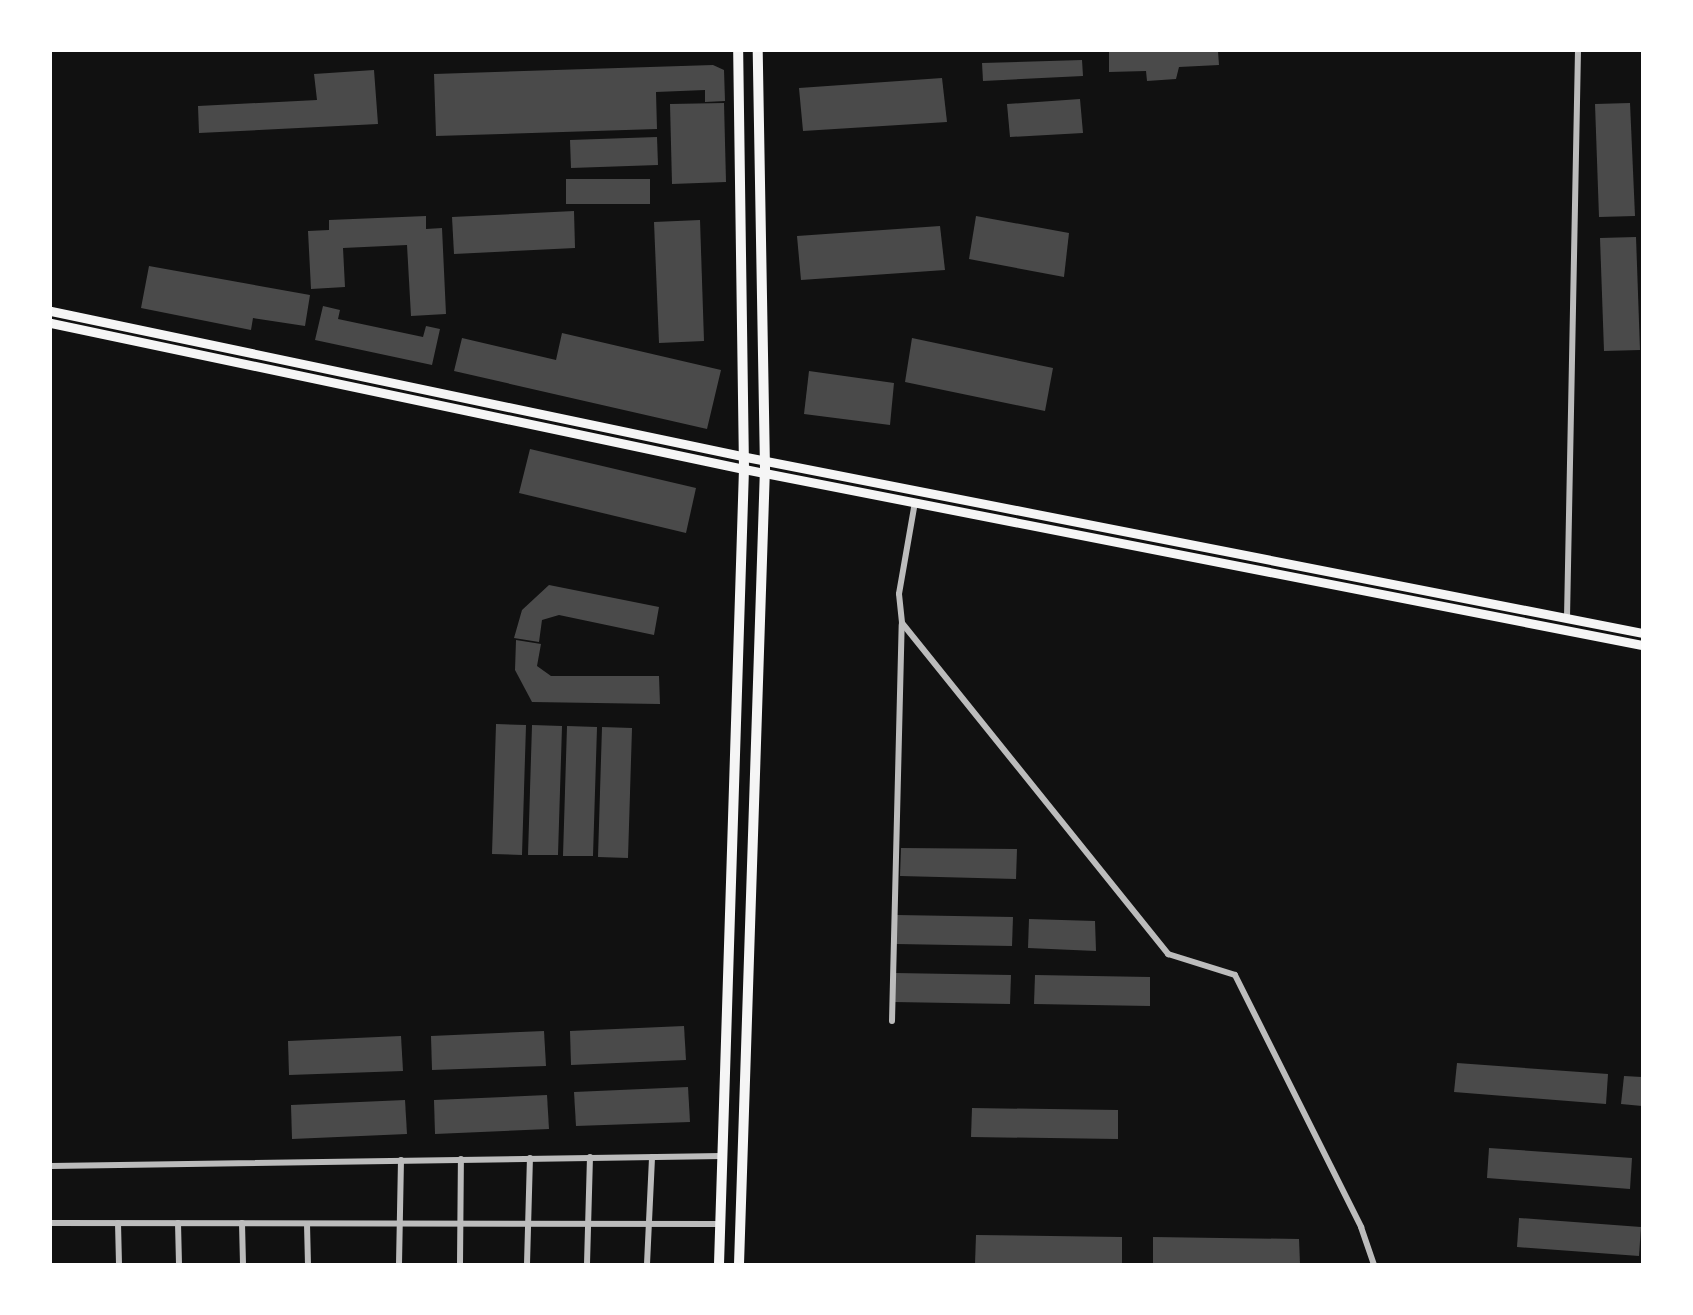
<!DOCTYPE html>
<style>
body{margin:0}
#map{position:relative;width:1693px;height:1315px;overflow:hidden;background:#111;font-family:"Open Sans",sans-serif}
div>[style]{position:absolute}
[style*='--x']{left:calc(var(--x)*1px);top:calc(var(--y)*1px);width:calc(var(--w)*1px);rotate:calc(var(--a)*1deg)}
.building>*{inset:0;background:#4a4a4a}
.minor>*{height:6px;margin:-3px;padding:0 3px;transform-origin:3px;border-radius:3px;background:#bcbcbc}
.secondary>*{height:9px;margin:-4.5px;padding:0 4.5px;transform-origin:4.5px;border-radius:4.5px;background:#f5f5f5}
.trunk>*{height:10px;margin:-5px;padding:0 5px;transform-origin:5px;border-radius:5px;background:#f5f5f5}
span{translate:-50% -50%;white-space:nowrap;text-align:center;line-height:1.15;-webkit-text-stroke:7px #fff;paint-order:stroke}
.frame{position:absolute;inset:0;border:52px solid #fff;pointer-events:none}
</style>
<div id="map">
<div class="building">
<i style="clip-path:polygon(1218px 51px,1219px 65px,1179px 67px,1176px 79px,1147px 81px,1146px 71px,1109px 72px,1109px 52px)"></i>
<i style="clip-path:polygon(1082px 60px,1083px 76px,983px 81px,982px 63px)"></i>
<i style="clip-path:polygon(713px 65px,724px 70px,725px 101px,705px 102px,705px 90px,656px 92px,657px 129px,436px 136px,434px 74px)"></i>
<i style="clip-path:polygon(374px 70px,378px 124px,199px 133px,198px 106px,317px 100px,314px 74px)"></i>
<i style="clip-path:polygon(942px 78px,947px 122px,803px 131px,799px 88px)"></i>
<i style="clip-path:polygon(1080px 99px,1083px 133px,1010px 137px,1007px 104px)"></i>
<i style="clip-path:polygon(724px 103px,726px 182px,672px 184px,670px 104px)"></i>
<i style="clip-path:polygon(1630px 103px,1635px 216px,1599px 217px,1595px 104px)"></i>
<i style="clip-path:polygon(657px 137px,658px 165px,571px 168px,570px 140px)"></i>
<i style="clip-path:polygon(566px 179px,650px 179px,650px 204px,566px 204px)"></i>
<i style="clip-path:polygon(574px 211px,575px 248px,454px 254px,452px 217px)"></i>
<i style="clip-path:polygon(426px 216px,426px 229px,442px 228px,446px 314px,411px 316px,407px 245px,343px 248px,345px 287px,311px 289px,308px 231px,329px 230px,329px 220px)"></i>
<i style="clip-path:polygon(976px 216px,1069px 233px,1064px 277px,969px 259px)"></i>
<i style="clip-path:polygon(700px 220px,704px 341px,659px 343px,654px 222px)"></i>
<i style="clip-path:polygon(940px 226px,945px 270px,801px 280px,797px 236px)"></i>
<i style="clip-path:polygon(1636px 237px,1640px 350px,1604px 351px,1600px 238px)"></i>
<i style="clip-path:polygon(149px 266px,310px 295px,305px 326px,253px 318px,251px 330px,141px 308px)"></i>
<i style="clip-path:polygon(323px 306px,340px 310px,338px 319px,423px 337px,426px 326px,440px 329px,432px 365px,315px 340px)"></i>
<i style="clip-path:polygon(562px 333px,721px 370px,707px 429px,454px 371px,462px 338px,556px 360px)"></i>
<i style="clip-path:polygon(912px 338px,1053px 368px,1045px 411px,905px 382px)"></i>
<i style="clip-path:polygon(809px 371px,894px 383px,890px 425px,804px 414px)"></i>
<i style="clip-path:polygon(530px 449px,696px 488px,686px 533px,519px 493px)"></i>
<i style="clip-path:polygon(549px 585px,659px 607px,654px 635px,559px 615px,542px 620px,539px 642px,514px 638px,522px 610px)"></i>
<i style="clip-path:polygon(516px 640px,541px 644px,537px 666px,551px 676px,659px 676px,660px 704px,532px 702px,515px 670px)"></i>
<i style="clip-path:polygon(496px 724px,526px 725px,522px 855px,492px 854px)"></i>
<i style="clip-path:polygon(532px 725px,562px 726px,558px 855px,528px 855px)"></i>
<i style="clip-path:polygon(567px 726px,597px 727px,593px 856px,563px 856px)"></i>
<i style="clip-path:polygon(602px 727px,632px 728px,628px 858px,598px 857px)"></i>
<i style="clip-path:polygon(901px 848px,1017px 849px,1016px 879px,900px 876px)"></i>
<i style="clip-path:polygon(897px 915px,1013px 917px,1012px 946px,896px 944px)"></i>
<i style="clip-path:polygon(1029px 919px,1095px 921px,1096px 951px,1028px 948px)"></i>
<i style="clip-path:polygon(895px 973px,1011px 975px,1010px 1004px,894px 1002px)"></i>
<i style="clip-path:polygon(1035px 975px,1150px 977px,1150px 1006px,1034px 1004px)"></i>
<i style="clip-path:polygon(684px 1026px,686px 1060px,571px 1065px,570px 1031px)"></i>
<i style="clip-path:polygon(544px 1031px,546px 1066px,432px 1070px,431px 1036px)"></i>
<i style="clip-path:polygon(401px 1036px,403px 1071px,289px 1075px,288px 1041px)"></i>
<i style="clip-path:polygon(1457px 1063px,1608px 1074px,1606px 1104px,1454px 1092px)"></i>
<i style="clip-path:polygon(1624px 1076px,1642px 1077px,1642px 1106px,1621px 1104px)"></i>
<i style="clip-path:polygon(688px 1087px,690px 1122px,576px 1126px,574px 1092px)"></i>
<i style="clip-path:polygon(547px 1095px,549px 1129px,435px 1134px,434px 1100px)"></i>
<i style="clip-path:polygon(405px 1100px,407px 1134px,292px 1139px,291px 1105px)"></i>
<i style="clip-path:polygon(972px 1108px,1118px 1110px,1118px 1139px,971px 1137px)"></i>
<i style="clip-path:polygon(1489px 1148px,1632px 1158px,1630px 1189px,1487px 1178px)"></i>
<i style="clip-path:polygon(1519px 1218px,1641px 1227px,1639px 1256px,1517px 1247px)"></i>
<i style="clip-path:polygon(976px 1235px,1122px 1237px,1122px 1264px,975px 1264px)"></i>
<i style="clip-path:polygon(1153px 1237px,1299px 1239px,1300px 1264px,1153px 1264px)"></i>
</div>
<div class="minor">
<i style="--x:915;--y:502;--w:93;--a:99.9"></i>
<i style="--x:899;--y:594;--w:29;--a:84"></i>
<i style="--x:902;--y:623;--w:425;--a:51.2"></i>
<i style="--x:1168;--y:954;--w:70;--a:17.4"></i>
<i style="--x:1235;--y:975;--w:282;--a:63.4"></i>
<i style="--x:1361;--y:1227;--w:39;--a:71"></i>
<i style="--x:1567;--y:618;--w:567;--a:-88.89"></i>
<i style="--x:892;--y:1021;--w:396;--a:-88.6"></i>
<i style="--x:51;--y:1166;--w:671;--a:-0.85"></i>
<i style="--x:51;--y:1223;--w:669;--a:0.09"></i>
<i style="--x:118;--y:1223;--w:41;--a:88.6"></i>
<i style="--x:178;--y:1223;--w:41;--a:88.6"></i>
<i style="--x:242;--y:1223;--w:41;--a:88.6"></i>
<i style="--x:307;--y:1224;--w:40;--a:88.6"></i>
<i style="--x:399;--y:1264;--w:104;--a:-88.9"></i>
<i style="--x:460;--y:1264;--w:105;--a:-89.5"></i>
<i style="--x:527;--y:1264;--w:106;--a:-88.4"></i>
<i style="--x:587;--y:1264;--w:107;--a:-88.4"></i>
<i style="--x:647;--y:1264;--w:107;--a:-87.3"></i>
</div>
<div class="secondary">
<i style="--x:51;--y:311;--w:710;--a:11.86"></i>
<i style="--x:746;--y:457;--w:913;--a:11.11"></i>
<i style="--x:51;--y:323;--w:708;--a:11.9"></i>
<i style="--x:744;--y:469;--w:915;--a:11.09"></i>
</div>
<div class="trunk">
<i style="--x:719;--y:1264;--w:795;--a:-88.2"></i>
<i style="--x:744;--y:469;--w:418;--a:-90.8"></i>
<i style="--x:739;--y:1264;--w:795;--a:-88.13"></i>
<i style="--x:765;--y:469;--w:418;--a:-91"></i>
</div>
<div class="frame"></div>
</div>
